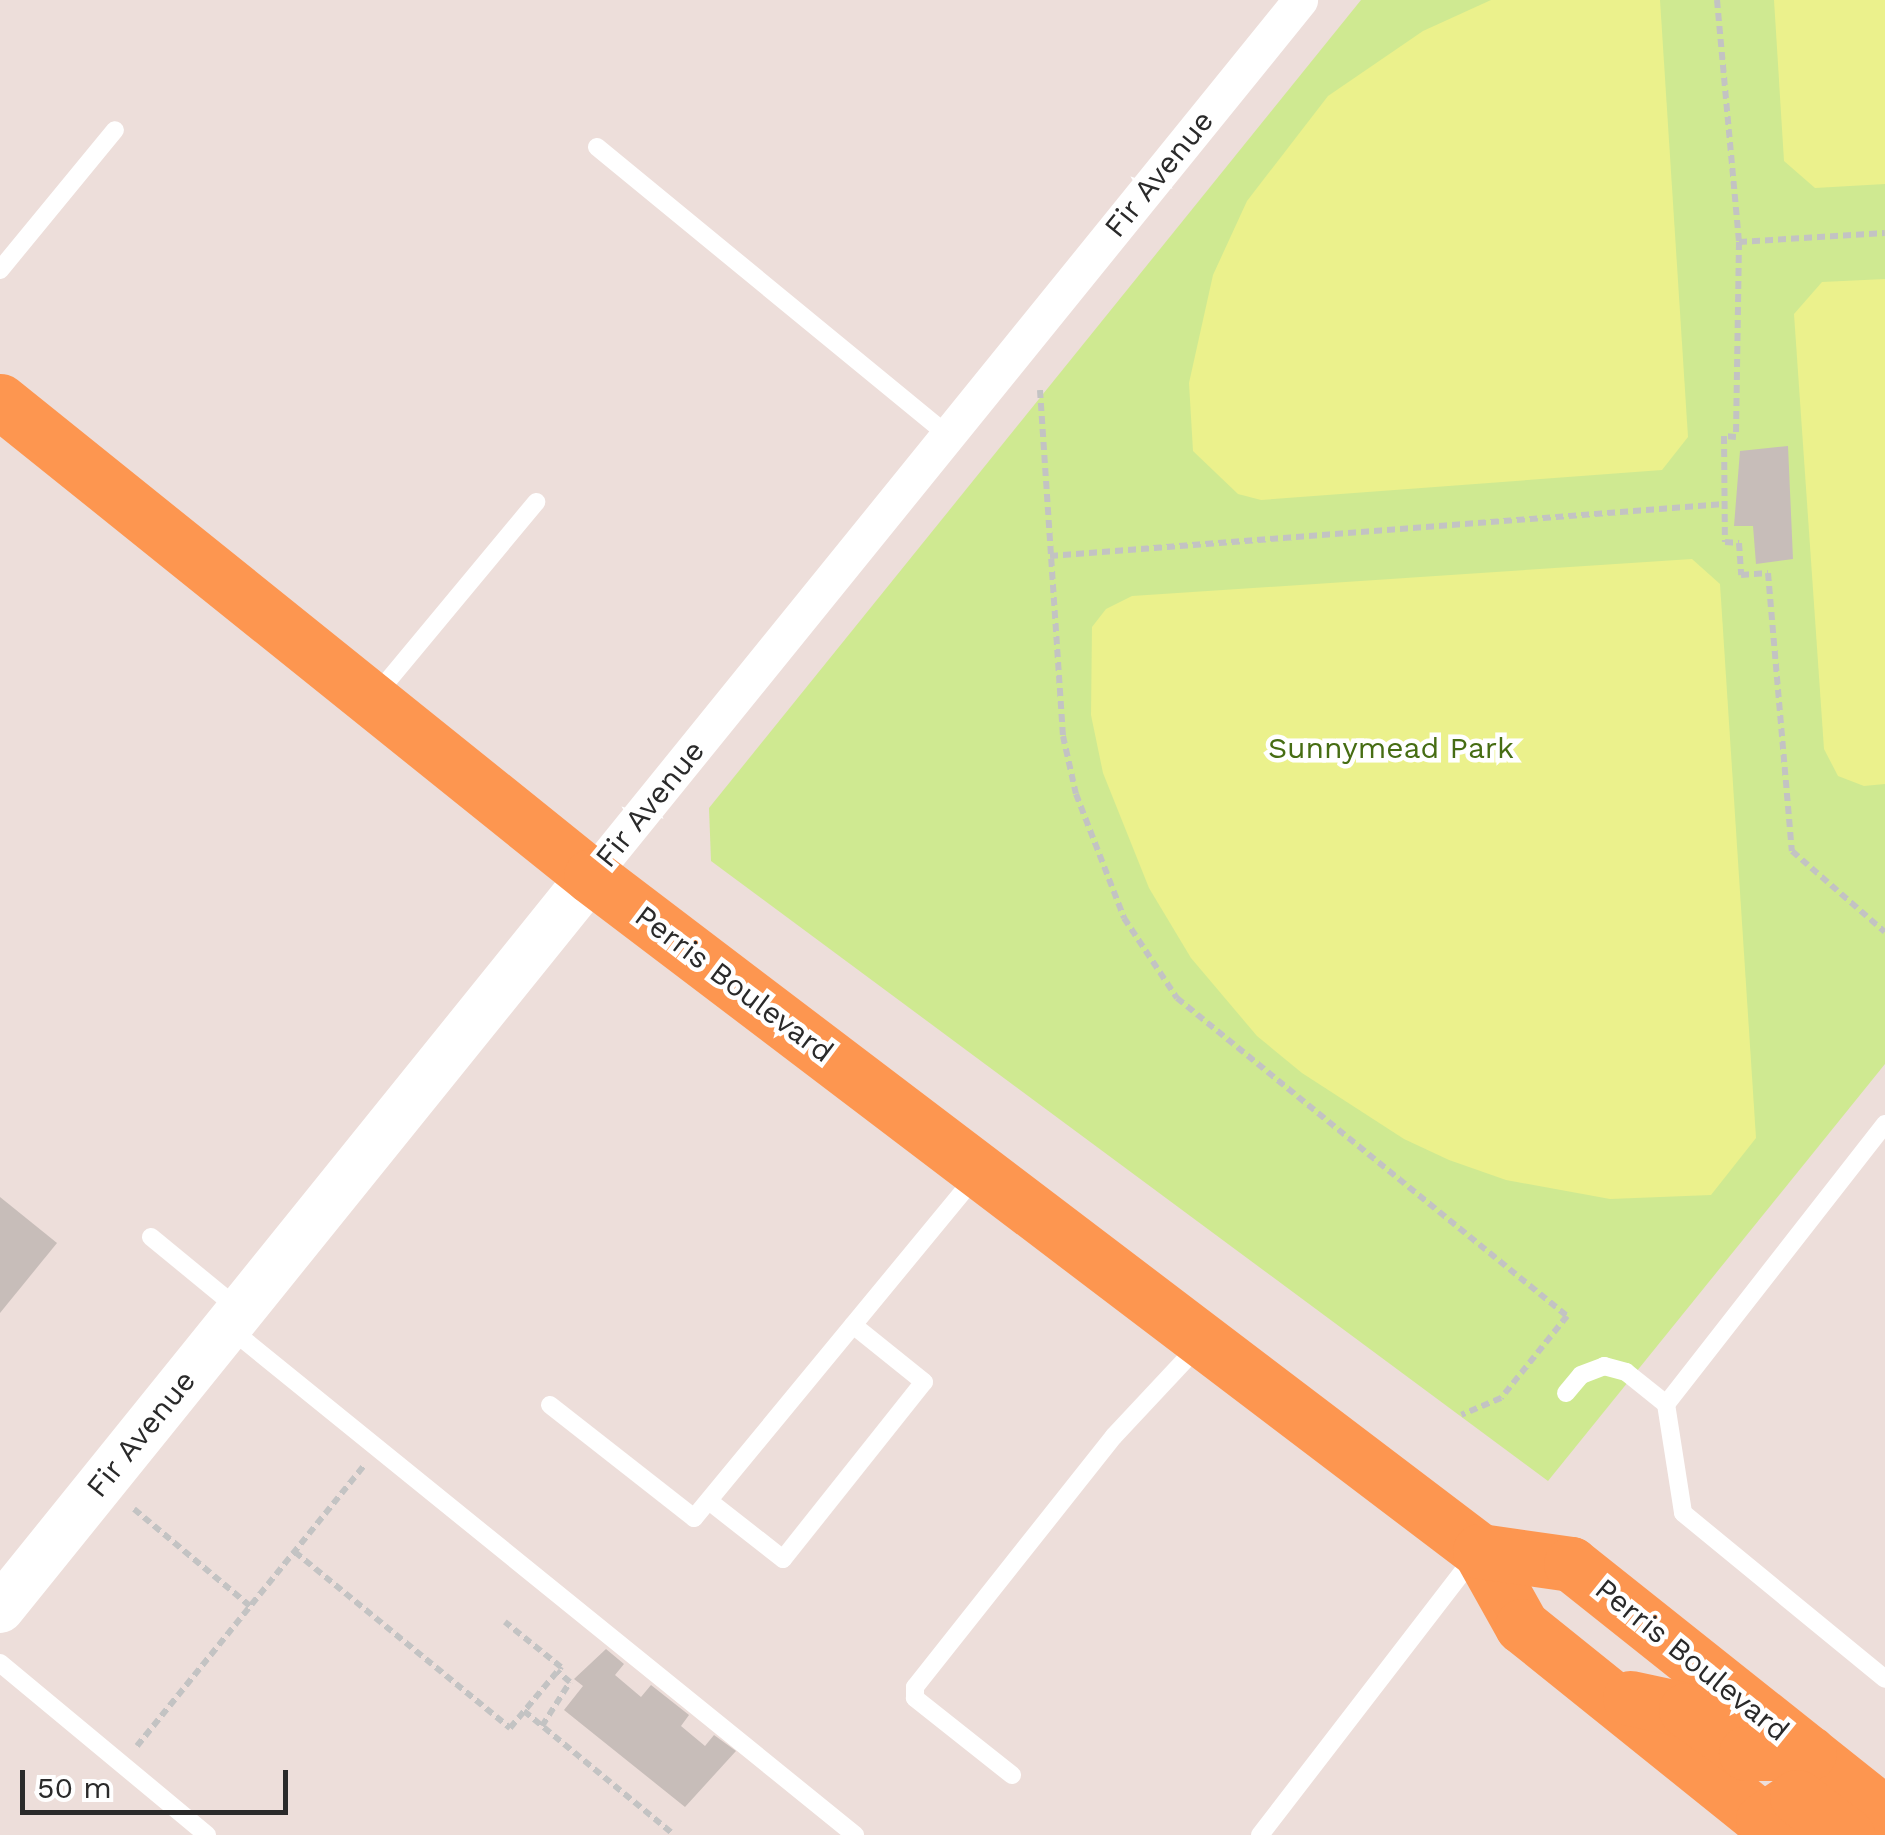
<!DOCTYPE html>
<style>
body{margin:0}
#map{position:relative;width:1885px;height:1835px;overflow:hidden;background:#eddeda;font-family:"Work Sans",sans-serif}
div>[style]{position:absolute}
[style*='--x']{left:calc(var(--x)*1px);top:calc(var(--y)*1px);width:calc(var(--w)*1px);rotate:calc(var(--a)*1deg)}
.green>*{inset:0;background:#cfe991}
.pitch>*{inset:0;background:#ebf18c}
.building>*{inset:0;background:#c7bdb9}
.path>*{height:6px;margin-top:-3px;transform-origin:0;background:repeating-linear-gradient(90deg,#c3c3c3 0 8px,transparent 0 13px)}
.lane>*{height:18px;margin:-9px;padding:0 9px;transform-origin:9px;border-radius:9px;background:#fff}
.street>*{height:35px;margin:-17.5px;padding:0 17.5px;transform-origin:17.5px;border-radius:17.5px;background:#fff}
.secondary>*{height:48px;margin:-24px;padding:0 24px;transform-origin:24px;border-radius:24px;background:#fff}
.primary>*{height:55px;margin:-27.5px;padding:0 27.5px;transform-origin:27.5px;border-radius:27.5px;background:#fd9650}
span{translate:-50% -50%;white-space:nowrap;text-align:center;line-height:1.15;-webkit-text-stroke:9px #fff;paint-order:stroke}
.street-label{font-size:30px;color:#2a2a2a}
.park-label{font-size:30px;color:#466d13}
.scale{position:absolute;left:20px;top:1770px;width:268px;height:45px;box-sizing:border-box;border:5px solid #2a2a2a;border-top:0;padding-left:12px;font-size:30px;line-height:35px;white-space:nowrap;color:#2a2a2a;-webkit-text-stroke:8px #fff;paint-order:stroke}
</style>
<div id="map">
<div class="green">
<i style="clip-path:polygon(1361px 0,1885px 0,1885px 1064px,1548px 1481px,711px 861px,709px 808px)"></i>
</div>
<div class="pitch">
<i style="clip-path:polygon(1491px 0,1660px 0,1688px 437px,1662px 470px,1261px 500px,1238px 494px,1193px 451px,1189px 383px,1213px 275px,1247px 201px,1328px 96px,1423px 31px)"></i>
<i style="clip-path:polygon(1774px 0,1885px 0,1885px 184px,1815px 188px,1784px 161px)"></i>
<i style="clip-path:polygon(1885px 279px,1885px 784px,1864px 786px,1838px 776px,1824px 749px,1794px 314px,1822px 282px)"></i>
<i style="clip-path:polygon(1692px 559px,1720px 584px,1756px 1138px,1711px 1195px,1610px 1199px,1506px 1180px,1449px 1160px,1404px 1139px,1302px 1073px,1257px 1036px,1191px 958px,1149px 888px,1103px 773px,1091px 715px,1092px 627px,1106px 609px,1132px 596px)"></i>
</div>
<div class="building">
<i style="clip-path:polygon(1788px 446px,1793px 559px,1756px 564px,1753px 526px,1734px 526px,1740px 451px)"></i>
<i style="clip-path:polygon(0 1197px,57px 1243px,0 1313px)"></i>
<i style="clip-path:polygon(606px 1649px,624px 1664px,615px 1675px,641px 1697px,651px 1685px,689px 1715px,681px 1726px,705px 1746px,714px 1735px,736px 1751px,685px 1807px,564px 1710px,583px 1686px,574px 1679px)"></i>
</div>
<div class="path">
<i style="--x:1717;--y:0;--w:243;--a:84.8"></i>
<i style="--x:1739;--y:242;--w:195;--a:90.9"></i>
<i style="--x:1736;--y:437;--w:12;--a:-175"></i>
<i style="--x:1724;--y:436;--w:106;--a:89.5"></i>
<i style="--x:1725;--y:542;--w:14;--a:4"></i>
<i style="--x:1739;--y:543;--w:32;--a:86"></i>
<i style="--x:1741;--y:575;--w:27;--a:-4"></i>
<i style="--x:1768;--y:573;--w:279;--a:85.1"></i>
<i style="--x:1792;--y:851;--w:123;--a:41.1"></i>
<i style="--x:1739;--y:242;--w:146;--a:-3.5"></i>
<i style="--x:1040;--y:390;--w:347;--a:86.2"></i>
<i style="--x:1063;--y:736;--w:59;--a:77.4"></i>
<i style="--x:1076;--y:794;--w:133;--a:68.8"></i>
<i style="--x:1124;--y:918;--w:96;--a:56.5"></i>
<i style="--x:1177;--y:998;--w:503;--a:39.19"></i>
<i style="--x:1567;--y:1316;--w:105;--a:128.8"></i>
<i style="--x:1501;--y:1398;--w:43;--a:157"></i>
<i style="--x:1050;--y:556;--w:676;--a:-4.41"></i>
<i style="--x:134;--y:1509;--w:151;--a:39.9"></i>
<i style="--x:295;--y:1552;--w:278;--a:39.3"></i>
<i style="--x:510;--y:1728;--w:80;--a:-50.1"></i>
<i style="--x:561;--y:1667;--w:72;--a:-141.2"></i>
<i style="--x:524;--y:1711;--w:193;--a:39.5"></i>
<i style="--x:542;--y:1726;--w:52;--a:-57.5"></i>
<i style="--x:570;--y:1682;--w:17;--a:-140"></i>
<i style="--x:137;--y:1746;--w:360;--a:-51"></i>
</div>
<div class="lane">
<i style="--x:597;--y:147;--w:454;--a:39.4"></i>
<i style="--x:0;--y:270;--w:181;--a:-50.6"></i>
<i style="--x:376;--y:695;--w:251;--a:-50.3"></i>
<i style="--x:1885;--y:1124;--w:355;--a:128"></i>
<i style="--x:1666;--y:1404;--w:110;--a:81.1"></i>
<i style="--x:1683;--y:1513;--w:261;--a:39.4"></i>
<i style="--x:151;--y:1237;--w:115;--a:39.4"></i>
<i style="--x:228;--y:1327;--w:807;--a:39.01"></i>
<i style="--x:1566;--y:1393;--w:23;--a:-50"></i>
<i style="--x:1581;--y:1375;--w:25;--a:-21"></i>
<i style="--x:1604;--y:1366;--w:23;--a:15"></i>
<i style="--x:1626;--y:1372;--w:51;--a:38.7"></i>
<i style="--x:550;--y:1405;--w:183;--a:38.1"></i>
<i style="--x:694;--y:1518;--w:445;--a:-50.5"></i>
<i style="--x:709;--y:1501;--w:94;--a:38.1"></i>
<i style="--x:783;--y:1559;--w:226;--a:-51.5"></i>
<i style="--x:924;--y:1382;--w:91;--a:-141.2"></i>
<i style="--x:0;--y:1663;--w:269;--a:39.7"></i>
<i style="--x:1012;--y:1775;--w:124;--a:-141.6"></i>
<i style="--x:915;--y:1698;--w:11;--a:-90"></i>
<i style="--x:915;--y:1687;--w:320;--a:-51.6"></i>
<i style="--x:1114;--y:1436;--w:126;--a:-46.9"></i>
<i style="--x:1260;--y:1835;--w:354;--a:-52.4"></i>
</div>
<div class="street">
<i style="--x:591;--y:876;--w:1127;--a:-51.01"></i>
</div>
<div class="secondary">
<i style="--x:0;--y:1609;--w:942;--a:-51.12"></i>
</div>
<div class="primary">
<i style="--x:0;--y:401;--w:758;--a:38.79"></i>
<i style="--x:591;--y:876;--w:1116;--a:37.21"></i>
<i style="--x:1480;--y:1551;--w:86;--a:60.8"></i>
<i style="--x:1522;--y:1626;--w:334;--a:38.8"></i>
<i style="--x:1480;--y:1551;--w:92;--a:8.1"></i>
<i style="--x:1571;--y:1564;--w:401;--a:38.5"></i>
<i style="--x:1630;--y:1698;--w:57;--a:12.1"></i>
<i style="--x:1686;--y:1710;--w:74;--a:35.6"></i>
<i style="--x:1746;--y:1753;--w:63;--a:0"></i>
<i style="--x:1763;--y:1820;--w:41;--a:-34.1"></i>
<i style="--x:1797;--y:1797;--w:63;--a:37.2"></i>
</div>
<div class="street-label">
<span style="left:1159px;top:174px;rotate:-51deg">Fir Avenue</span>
<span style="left:650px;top:804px;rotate:-51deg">Fir Avenue</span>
<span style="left:734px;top:984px;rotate:37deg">Perris Boulevard</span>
<span style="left:141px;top:1434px;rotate:-51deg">Fir Avenue</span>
<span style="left:1692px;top:1660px;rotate:39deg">Perris Boulevard</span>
</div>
<div class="park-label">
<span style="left:1391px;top:748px">Sunnymead Park</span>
</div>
<div class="scale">50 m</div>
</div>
